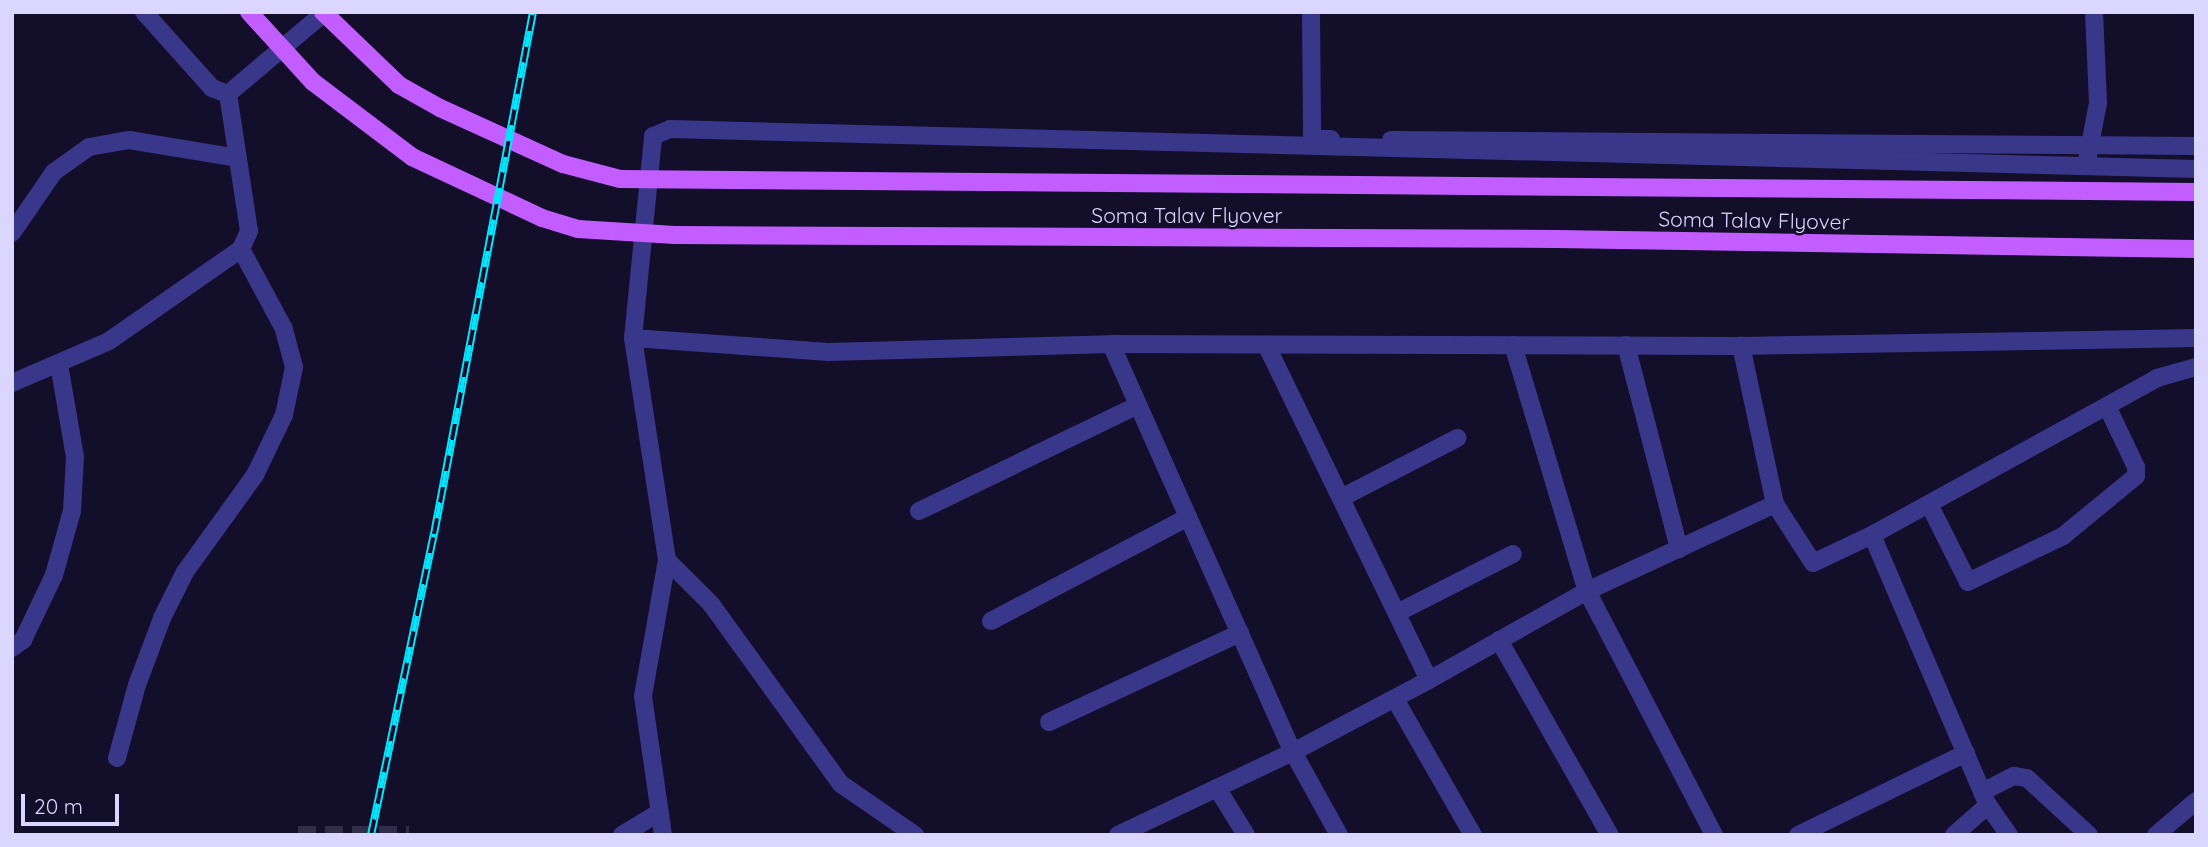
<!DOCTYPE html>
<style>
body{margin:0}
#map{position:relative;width:2208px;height:847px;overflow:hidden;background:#130e29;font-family:Quicksand,sans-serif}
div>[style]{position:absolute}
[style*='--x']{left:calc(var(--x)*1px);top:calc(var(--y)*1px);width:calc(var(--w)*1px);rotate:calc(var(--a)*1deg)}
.minor-tunnel>*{height:18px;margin-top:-9px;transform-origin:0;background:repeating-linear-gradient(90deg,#312c49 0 18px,transparent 0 27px)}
.service>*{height:18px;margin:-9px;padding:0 9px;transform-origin:9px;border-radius:9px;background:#39378a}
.minor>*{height:18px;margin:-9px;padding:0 9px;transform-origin:9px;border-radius:9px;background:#39378a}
.primary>*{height:18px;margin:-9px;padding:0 9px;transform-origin:9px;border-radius:9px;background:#c25dff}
.rail>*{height:8px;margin-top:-4px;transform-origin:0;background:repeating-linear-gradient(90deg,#130e29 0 16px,#02e7ff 0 32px);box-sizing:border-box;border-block:2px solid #02e7ff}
span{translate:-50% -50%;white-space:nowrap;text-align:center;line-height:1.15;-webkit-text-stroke:5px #130e29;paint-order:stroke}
.street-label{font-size:21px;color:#dad6ff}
.frame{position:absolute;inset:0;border:14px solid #dad6ff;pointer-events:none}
.scale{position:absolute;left:21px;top:794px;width:98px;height:32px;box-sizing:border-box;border:4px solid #dad6ff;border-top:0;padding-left:9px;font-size:21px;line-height:24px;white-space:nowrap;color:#dad6ff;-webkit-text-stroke:5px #130e29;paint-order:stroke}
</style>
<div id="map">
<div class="minor-tunnel">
<i style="--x:298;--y:835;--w:111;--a:0"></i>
</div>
<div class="service">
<i style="--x:1311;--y:12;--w:127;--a:89.5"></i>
<i style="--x:1312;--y:139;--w:19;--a:0"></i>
<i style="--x:1391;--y:140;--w:805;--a:0.43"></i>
<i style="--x:117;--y:758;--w:76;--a:-74.7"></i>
<i style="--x:137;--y:685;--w:72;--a:-69.5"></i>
<i style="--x:162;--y:618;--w:51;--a:-63.4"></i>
<i style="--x:185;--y:572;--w:120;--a:-54.2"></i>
<i style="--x:255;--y:475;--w:67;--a:-64.2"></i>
<i style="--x:284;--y:415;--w:49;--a:-78.2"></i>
<i style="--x:294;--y:367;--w:39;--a:-105"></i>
<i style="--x:284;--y:329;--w:91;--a:-118.3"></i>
</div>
<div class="minor">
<i style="--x:144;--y:12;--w:102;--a:48.2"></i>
<i style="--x:212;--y:88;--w:17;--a:21"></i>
<i style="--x:228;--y:94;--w:127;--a:-40.2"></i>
<i style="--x:2086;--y:166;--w:64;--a:-79.2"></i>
<i style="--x:2098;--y:103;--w:91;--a:-92.5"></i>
<i style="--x:12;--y:233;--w:74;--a:-55.5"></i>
<i style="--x:54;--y:172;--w:43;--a:-35.5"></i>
<i style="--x:89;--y:147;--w:41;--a:-9.9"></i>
<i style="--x:129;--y:140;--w:110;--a:9.4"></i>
<i style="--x:633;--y:338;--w:203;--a:-84.3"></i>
<i style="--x:653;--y:136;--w:18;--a:-22"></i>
<i style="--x:670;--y:129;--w:1527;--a:1.5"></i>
<i style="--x:1111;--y:344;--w:447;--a:66"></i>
<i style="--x:1293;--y:752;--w:95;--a:61"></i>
<i style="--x:1513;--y:345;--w:257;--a:73.3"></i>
<i style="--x:1587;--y:591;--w:275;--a:62.5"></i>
<i style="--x:1626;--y:345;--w:211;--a:75.4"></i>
<i style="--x:12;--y:383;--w:106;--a:-23.4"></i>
<i style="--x:109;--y:341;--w:161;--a:-34.9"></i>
<i style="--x:241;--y:249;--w:20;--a:-66"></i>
<i style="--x:249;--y:231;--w:139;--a:-98.7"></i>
<i style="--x:1341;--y:498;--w:131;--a:-27.3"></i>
<i style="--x:1775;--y:504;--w:70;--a:57.2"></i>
<i style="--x:1813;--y:563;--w:65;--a:-25.4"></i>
<i style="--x:1872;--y:535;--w:294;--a:66.8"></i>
<i style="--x:1929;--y:504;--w:87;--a:63.4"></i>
<i style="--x:1968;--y:582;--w:106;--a:-25.8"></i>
<i style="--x:2063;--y:536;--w:94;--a:-39.4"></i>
<i style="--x:2136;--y:476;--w:9;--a:-90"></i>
<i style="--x:2136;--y:467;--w:65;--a:-115.4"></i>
<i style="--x:919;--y:511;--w:243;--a:-25.8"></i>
<i style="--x:1872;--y:535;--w:325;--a:-28.8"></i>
<i style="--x:2157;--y:378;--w:41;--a:-15.8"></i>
<i style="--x:667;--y:560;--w:62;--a:45"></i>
<i style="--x:711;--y:604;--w:222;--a:54.2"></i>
<i style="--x:841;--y:784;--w:90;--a:34.6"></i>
<i style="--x:1397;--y:613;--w:130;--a:-27"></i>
<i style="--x:991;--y:621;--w:223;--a:-27.8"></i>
<i style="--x:1499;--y:640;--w:224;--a:60.4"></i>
<i style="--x:12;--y:648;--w:14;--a:-36"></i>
<i style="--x:23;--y:640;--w:72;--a:-64.5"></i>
<i style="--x:54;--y:575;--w:66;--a:-74.3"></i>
<i style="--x:72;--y:511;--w:54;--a:-86.8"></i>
<i style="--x:75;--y:457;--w:94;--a:-99.8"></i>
<i style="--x:1429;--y:680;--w:181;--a:-29.4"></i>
<i style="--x:1587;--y:591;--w:207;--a:-24.8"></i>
<i style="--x:1775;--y:504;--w:162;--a:-102.1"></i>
<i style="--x:1395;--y:699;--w:157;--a:60.2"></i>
<i style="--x:1049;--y:722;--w:211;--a:-25"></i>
<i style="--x:1217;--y:788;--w:55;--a:58.3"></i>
<i style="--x:1982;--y:792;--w:36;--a:-27"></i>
<i style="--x:2014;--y:776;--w:13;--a:9"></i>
<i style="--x:2027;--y:778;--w:84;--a:42.6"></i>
<i style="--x:622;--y:835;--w:44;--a:-31.2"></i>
<i style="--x:663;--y:835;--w:140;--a:-98.2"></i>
<i style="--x:643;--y:696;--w:138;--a:-80"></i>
<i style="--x:667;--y:560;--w:225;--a:-98.7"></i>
<i style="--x:633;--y:338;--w:196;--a:4.1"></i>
<i style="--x:829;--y:352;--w:282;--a:-1.6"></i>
<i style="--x:1111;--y:344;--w:630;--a:0.18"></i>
<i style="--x:1741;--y:346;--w:455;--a:-1"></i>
<i style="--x:1118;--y:835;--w:194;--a:-25.4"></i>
<i style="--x:1293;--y:752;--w:154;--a:-27.9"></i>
<i style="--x:1429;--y:680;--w:371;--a:-115.9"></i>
<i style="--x:1798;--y:835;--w:187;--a:-26"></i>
<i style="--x:1954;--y:835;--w:45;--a:-41.4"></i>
<i style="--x:1988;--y:805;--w:37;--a:55"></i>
<i style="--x:2156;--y:835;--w:52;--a:-40.4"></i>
</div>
<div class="primary">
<i style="--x:249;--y:12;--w:95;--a:47.6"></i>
<i style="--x:313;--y:82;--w:124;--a:37.1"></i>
<i style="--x:412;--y:157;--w:144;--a:25.1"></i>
<i style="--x:542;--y:218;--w:38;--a:17"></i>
<i style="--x:578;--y:229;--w:97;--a:3.5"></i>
<i style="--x:675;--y:235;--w:881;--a:0.26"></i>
<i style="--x:1556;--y:239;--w:640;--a:0.9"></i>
<i style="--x:323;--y:12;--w:105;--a:43.8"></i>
<i style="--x:399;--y:85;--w:47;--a:29.3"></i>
<i style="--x:440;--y:108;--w:135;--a:24.5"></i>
<i style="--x:563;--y:164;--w:59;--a:14.7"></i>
<i style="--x:620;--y:179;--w:1576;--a:0.47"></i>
</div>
<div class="rail">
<i style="--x:371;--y:835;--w:308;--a:-78.2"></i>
<i style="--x:434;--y:534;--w:531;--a:-79.26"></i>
</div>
<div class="street-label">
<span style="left:1187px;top:215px">Soma Talav Flyover</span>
<span style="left:1754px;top:220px;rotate:1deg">Soma Talav Flyover</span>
</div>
<div class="frame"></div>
<div class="scale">20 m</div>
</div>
